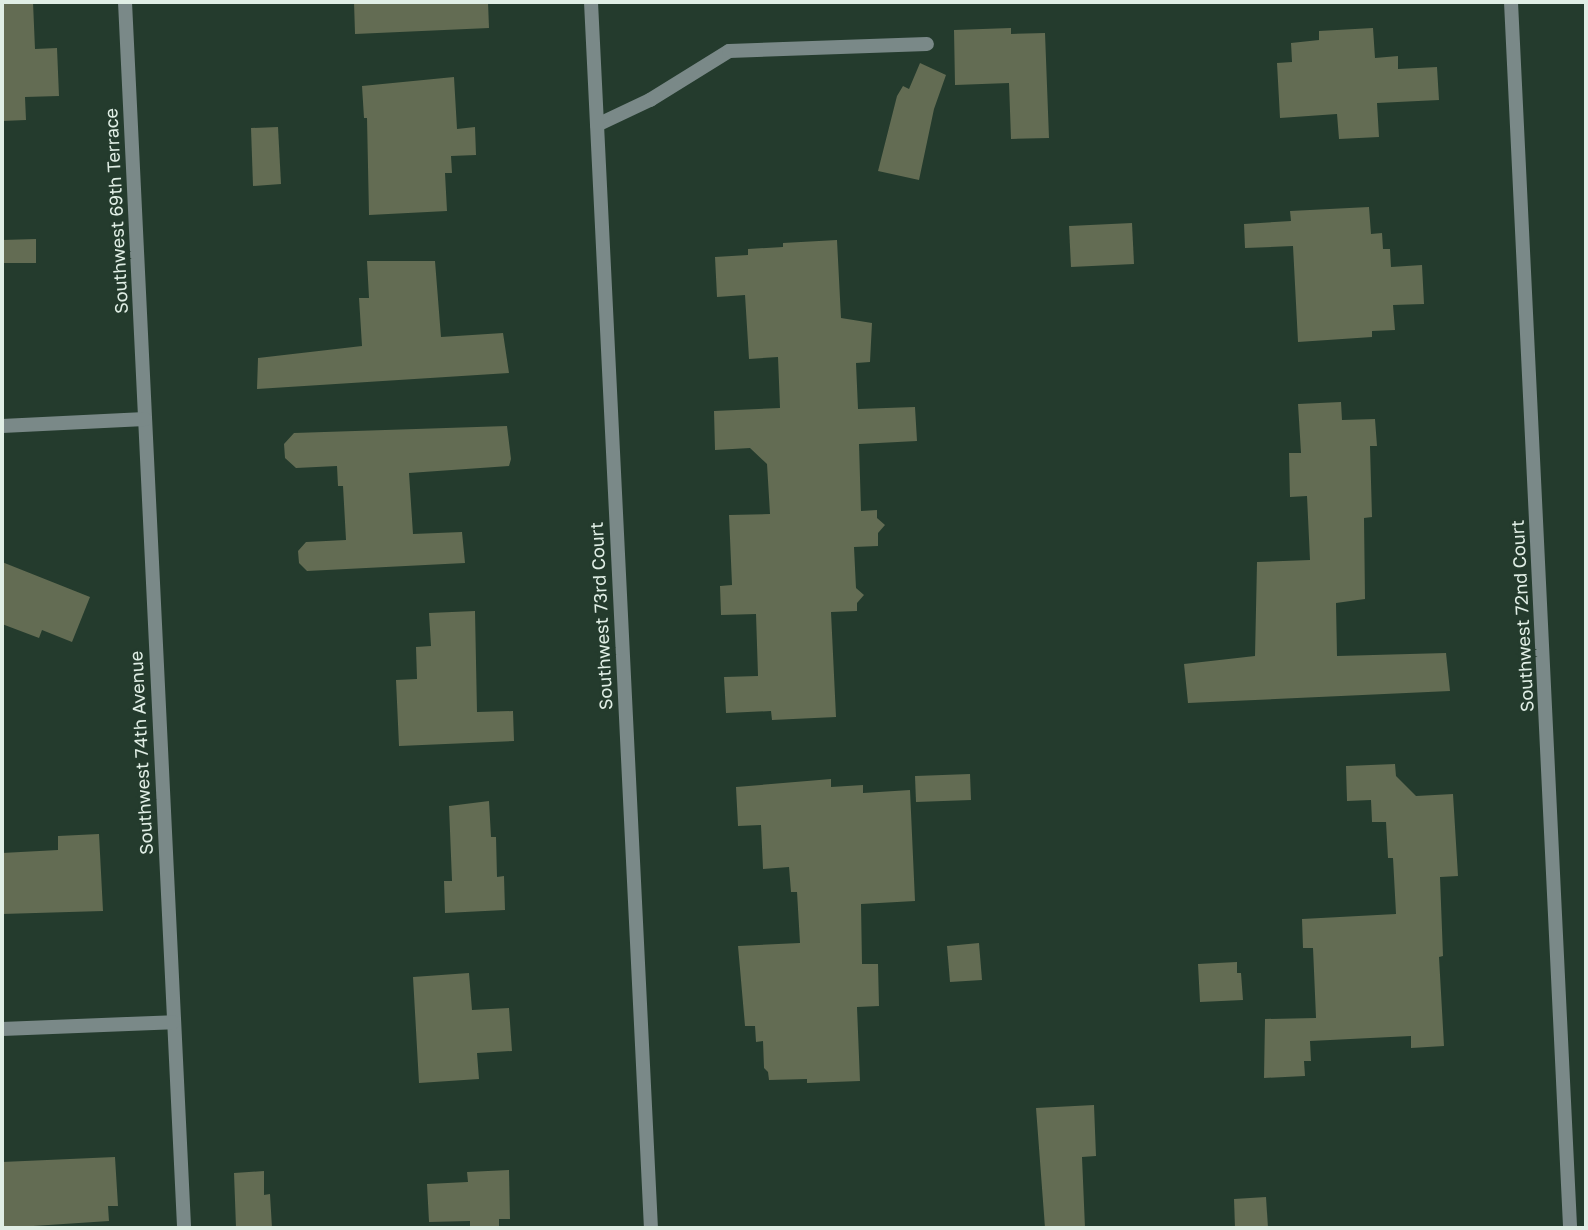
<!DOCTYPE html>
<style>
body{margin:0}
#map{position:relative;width:1588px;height:1230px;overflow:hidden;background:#243b2d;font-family:"Golos Text",sans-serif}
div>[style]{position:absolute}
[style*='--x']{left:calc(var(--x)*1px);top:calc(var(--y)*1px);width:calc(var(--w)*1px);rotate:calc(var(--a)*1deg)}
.building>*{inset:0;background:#636c53}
.service>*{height:14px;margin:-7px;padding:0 7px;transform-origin:7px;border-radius:7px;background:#7a8988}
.minor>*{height:14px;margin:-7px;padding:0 7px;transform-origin:7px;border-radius:7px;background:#7a8988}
span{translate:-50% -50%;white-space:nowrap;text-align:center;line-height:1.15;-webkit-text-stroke:5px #243b2d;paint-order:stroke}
.street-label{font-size:18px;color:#e0eee5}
.frame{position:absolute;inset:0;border:4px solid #e0eee5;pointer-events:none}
</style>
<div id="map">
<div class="building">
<i style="clip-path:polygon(2px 2px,33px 2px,35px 49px,57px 48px,59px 96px,25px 97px,26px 120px,2px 121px)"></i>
<i style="clip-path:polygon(354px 2px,488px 2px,489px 28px,355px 34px)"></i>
<i style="clip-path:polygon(1011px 28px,1011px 34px,1045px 33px,1049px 138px,1011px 139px,1009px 83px,955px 85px,954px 30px)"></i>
<i style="clip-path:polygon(1373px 28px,1375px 58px,1398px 56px,1398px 69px,1437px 67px,1439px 100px,1377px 103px,1379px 137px,1339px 139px,1337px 114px,1280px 118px,1277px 63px,1292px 62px,1291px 43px,1319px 40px,1319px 31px)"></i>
<i style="clip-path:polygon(920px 63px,946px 75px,934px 109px,919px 180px,878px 171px,897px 96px,903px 86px,909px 89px)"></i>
<i style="clip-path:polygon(454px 77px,457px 129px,475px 127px,476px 155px,451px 156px,452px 173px,445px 173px,447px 211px,369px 215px,367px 118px,364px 118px,362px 86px)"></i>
<i style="clip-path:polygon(278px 127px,281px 184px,253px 186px,251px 128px)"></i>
<i style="clip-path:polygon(1369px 207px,1371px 234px,1382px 233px,1383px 249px,1390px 249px,1391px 267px,1422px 265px,1424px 304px,1393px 305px,1395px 330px,1372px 331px,1372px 337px,1298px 342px,1293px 246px,1245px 248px,1244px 224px,1291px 221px,1290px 211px)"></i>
<i style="clip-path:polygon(1132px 223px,1134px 264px,1071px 267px,1069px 226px)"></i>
<i style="clip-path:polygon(36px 239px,36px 263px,2px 263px,2px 240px)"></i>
<i style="clip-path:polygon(837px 240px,841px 318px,872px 323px,870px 362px,856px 363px,858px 409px,915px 407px,917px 441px,859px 444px,861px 511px,877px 510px,877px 518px,885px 525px,878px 533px,878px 546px,854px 547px,856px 588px,864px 595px,857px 603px,857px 611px,831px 612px,836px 717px,772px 720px,771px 711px,726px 713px,724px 677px,758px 676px,756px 614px,721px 615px,720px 586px,732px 585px,729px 515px,770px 514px,767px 464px,750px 448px,715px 450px,714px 411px,780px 408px,778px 357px,749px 359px,745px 295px,717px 297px,715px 257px,748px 255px,748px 249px,783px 247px,783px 243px)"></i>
<i style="clip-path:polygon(367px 261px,435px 261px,441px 337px,503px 333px,509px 373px,257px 389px,258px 358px,362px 346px,359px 298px,369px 298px)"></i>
<i style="clip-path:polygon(1341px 402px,1342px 420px,1375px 419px,1377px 446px,1370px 446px,1372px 517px,1364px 518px,1365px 599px,1336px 603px,1337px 656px,1446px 653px,1450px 691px,1188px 703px,1184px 664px,1255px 656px,1257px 562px,1310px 560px,1307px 496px,1290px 497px,1289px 453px,1301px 453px,1298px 404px)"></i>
<i style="clip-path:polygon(507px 426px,511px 459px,509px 466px,409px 473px,413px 534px,462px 532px,465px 563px,307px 571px,299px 563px,298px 551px,306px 542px,346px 540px,343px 486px,338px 486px,337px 466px,296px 468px,285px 458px,284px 444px,294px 433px)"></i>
<i style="clip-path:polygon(2px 562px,90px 597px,72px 642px,42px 630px,39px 638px,2px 624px)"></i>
<i style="clip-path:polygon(475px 611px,477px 712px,513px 711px,514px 741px,399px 746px,396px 680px,417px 679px,416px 647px,431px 646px,429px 613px)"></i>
<i style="clip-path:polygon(1395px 764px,1396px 776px,1416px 796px,1453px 794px,1458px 876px,1440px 877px,1443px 956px,1439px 957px,1444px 1046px,1411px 1048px,1411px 1036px,1310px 1041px,1311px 1061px,1304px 1061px,1305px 1076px,1264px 1078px,1265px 1019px,1316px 1018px,1313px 948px,1303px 948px,1302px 919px,1396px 914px,1393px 858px,1388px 858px,1386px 822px,1372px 822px,1371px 800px,1347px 801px,1346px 766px)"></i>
<i style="clip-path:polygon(970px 774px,971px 800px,916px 802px,915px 776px)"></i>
<i style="clip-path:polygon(831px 779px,831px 787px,863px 785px,863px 793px,910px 790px,915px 901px,861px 904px,862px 964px,878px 964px,879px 1006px,857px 1007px,860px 1081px,807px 1083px,807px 1079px,769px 1080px,768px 1072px,764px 1068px,763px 1041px,756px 1042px,755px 1026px,745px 1026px,738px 946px,800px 943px,797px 892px,791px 892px,789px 867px,763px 869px,761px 825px,738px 826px,736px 787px)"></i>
<i style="clip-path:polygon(489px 801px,491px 837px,496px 837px,497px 877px,504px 876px,505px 910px,445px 913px,444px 881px,452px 881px,449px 806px)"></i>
<i style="clip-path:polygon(99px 834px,103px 911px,2px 914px,2px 853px,58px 850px,58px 836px)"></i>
<i style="clip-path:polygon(979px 943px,982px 980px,950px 982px,947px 946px)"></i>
<i style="clip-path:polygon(1237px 962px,1237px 973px,1241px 973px,1243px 1000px,1200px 1002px,1198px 964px)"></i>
<i style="clip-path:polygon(469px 973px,472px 1010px,509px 1008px,512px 1051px,477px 1053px,479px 1079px,419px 1083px,413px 977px)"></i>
<i style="clip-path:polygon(1094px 1105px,1096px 1156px,1082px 1157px,1085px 1228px,1045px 1228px,1036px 1108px)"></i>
<i style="clip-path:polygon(115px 1157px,118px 1206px,108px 1206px,109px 1221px,3px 1228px,2px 1162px)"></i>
<i style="clip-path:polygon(509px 1170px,510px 1219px,499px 1219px,499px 1228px,470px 1228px,470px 1221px,429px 1222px,427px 1184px,468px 1182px,467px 1172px)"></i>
<i style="clip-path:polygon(264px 1171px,264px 1195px,270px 1194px,272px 1228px,236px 1228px,234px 1173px)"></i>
<i style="clip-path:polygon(1266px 1197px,1268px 1228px,1235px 1228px,1234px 1199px)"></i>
</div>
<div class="service">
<i style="--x:597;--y:125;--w:59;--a:-25.3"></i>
<i style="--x:650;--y:100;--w:93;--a:-31.8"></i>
<i style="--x:729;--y:51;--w:198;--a:-2"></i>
</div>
<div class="minor">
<i style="--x:125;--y:2;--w:1227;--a:87.24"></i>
<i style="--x:591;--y:2;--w:1227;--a:87.2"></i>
<i style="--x:1511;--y:2;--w:1227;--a:87.24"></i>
<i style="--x:2;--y:426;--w:143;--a:-2.8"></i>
<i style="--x:2;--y:1029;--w:171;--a:-2.3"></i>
</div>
<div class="street-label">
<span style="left:116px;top:211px;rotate:-93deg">Southwest 69th Terrace</span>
<span style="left:601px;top:616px;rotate:-93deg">Southwest 73rd Court</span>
<span style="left:1522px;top:616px;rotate:-93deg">Southwest 72nd Court</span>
<span style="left:141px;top:753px;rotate:-93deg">Southwest 74th Avenue</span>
</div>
<div class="frame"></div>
</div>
